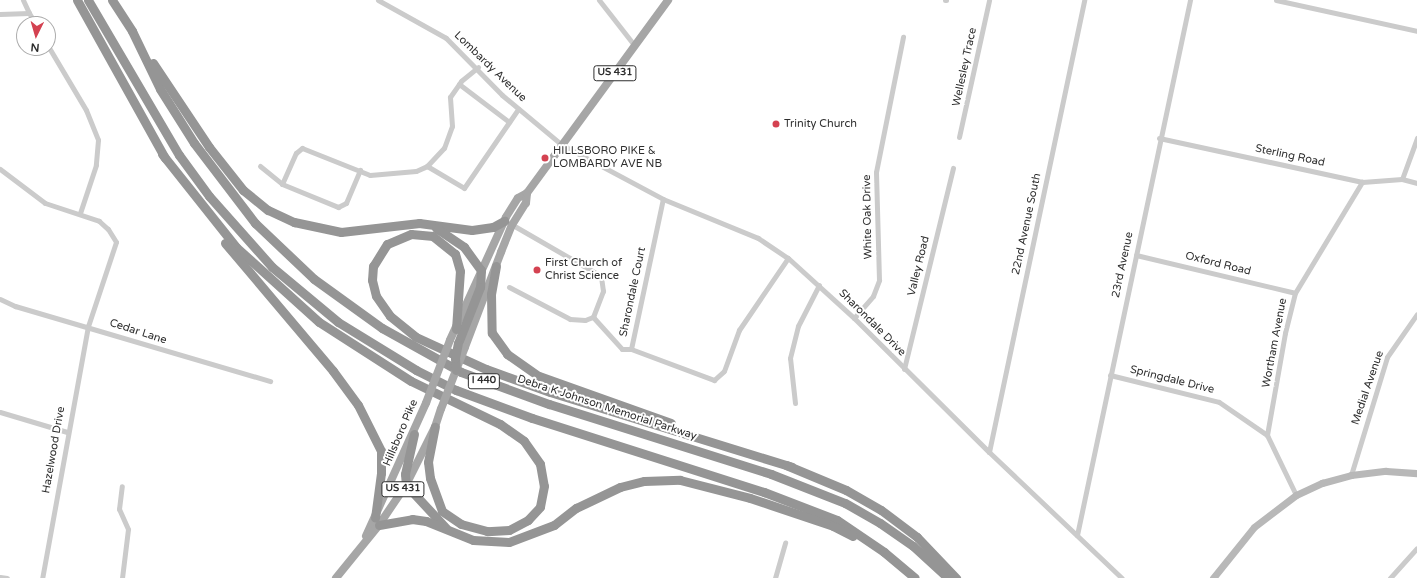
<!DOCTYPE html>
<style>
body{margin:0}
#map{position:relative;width:1417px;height:578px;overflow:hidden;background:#fff;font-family:"Varela Round",sans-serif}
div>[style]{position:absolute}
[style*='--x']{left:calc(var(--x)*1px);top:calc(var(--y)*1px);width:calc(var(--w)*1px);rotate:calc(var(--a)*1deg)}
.minor>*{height:5px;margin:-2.5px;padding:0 2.5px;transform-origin:2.5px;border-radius:2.5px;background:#cbcbcb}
.secondary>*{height:7px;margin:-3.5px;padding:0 3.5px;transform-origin:3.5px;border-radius:3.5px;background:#b8b8b8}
.primary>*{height:8px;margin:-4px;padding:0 4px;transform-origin:4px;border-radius:4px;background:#a6a6a6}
.motorway>*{height:9px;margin:-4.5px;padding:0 4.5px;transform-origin:4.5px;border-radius:4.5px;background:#959595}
.primary-bridge>*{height:8px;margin:-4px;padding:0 4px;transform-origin:4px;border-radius:4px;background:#a6a6a6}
.motorway-bridge>*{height:9px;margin:-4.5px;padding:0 4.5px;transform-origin:4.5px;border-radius:4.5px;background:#959595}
.dots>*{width:11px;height:11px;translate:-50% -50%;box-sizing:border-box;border:2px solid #fff;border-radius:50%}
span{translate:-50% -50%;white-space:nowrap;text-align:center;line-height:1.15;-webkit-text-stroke:4px #fff;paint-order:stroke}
.shield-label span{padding:1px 3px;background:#fff;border:1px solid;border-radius:3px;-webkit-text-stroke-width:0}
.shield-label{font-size:10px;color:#2e2e2e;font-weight:700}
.street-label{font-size:11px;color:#2e2e2e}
.poi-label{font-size:11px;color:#2e2e2e}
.left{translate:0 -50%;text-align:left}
.north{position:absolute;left:16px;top:16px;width:40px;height:40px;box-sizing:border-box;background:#fff;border:1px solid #ababab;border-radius:50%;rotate:185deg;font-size:11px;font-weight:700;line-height:16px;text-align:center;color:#2e2e2e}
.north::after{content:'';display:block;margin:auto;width:14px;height:18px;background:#d44251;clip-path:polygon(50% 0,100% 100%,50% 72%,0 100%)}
</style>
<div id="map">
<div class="minor">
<i style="--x:23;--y:0;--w:14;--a:65"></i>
<i style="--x:378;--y:0;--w:78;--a:29.2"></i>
<i style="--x:446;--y:38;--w:80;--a:45.5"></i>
<i style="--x:502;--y:95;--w:78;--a:39.8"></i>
<i style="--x:562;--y:145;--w:115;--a:28.1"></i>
<i style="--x:663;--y:199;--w:103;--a:22.3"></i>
<i style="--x:758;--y:238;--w:36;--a:34"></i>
<i style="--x:788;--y:258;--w:89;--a:42.3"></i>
<i style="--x:854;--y:318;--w:190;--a:44.8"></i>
<i style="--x:989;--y:452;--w:183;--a:43.5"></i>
<i style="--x:599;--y:0;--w:58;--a:52"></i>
<i style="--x:945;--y:0;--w:1;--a:0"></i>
<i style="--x:1276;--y:0;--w:144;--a:12.4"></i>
<i style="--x:0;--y:14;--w:29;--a:-2"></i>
<i style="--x:29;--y:13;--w:13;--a:58"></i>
<i style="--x:48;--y:46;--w:74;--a:59.3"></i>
<i style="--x:86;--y:110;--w:32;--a:68"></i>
<i style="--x:98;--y:140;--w:25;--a:95"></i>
<i style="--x:96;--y:165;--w:51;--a:108.4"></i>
<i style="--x:459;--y:84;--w:63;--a:37.2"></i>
<i style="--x:959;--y:137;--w:140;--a:-77.6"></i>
<i style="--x:1159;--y:138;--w:208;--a:12.2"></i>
<i style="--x:1362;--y:182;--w:40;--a:-4.3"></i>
<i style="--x:1402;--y:179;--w:16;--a:15"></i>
<i style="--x:260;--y:166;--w:28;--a:39"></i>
<i style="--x:282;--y:184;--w:61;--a:22.3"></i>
<i style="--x:338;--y:207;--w:9;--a:-27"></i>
<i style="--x:346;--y:203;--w:36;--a:-67"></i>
<i style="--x:427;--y:166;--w:43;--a:30.7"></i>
<i style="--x:464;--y:188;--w:96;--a:-55.6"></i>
<i style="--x:0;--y:169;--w:56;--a:37.1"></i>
<i style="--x:45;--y:203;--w:57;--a:18.4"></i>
<i style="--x:99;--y:221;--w:12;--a:42"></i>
<i style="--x:108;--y:229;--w:15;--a:58"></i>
<i style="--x:116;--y:242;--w:89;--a:108.4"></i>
<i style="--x:88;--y:326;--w:256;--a:100.3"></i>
<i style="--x:1402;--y:179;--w:44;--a:-69.9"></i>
<i style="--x:282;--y:184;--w:34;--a:-66"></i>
<i style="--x:296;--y:153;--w:8;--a:-40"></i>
<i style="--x:302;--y:148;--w:73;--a:21.7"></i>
<i style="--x:370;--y:175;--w:46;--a:-5"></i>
<i style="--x:416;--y:171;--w:12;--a:-24"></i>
<i style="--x:427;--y:166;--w:25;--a:-47"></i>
<i style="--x:444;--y:148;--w:23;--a:-70"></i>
<i style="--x:452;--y:126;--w:29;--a:-94"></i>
<i style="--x:450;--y:97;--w:19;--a:-55"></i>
<i style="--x:461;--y:81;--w:22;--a:-39"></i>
<i style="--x:1136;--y:255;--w:163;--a:13.4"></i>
<i style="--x:509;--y:287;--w:69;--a:27.7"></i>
<i style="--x:570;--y:319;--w:15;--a:4"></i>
<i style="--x:585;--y:320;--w:9;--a:-21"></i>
<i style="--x:593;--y:317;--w:28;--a:-69"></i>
<i style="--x:603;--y:291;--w:15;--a:-98"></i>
<i style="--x:601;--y:276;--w:104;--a:-150"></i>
<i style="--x:0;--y:299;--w:17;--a:25"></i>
<i style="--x:15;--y:306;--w:266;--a:16.4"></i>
<i style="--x:593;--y:317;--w:43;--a:47.8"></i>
<i style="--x:622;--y:349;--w:9;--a:0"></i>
<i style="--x:631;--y:349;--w:89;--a:20.5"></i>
<i style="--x:714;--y:380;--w:13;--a:-42"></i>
<i style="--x:724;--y:371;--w:44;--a:-69.9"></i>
<i style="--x:739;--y:330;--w:87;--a:-55.8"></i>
<i style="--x:854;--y:318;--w:29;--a:-49"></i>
<i style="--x:873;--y:296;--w:17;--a:-69"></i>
<i style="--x:879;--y:280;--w:108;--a:-91.6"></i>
<i style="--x:876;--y:172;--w:138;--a:-78.7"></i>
<i style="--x:631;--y:349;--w:153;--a:-78"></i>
<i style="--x:904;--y:369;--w:207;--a:-76.3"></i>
<i style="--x:1110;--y:375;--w:112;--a:13.9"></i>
<i style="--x:1219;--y:402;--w:58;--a:34.5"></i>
<i style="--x:795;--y:403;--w:45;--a:-96.3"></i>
<i style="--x:790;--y:358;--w:33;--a:-76"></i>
<i style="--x:798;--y:326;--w:46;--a:-62.9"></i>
<i style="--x:0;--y:412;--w:70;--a:16.6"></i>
<i style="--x:989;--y:452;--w:462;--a:-78.1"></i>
<i style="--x:1351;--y:475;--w:123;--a:-73"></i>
<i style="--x:1387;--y:357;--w:52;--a:-55.1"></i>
<i style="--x:1296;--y:495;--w:67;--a:-115.8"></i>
<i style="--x:1267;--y:435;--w:104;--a:-80"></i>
<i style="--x:1285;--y:333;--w:41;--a:-76"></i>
<i style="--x:1295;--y:293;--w:130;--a:-58.9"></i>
<i style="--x:1077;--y:535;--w:547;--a:-78.07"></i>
<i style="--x:0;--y:577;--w:7;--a:8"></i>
<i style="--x:122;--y:578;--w:49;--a:-83"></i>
<i style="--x:128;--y:529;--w:22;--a:-114"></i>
<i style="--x:119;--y:509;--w:23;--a:-83"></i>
<i style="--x:775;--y:578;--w:37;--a:-74"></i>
<i style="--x:1390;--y:578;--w:40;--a:-48"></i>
</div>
<div class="secondary">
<i style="--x:1213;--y:578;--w:65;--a:-51.2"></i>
<i style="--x:1254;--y:527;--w:53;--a:-37.3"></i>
<i style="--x:1296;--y:495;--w:29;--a:-25"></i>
<i style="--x:1322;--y:483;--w:30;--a:-15"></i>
<i style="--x:1351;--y:475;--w:35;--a:-7"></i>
<i style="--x:1386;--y:471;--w:31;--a:4"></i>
</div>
<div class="primary">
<i style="--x:450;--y:340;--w:135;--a:-65.5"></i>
<i style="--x:506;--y:217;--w:22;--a:-58"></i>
<i style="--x:518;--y:198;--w:10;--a:-29"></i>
<i style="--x:465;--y:347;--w:102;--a:-69.2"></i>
<i style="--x:501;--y:252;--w:29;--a:-68"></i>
<i style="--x:512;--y:225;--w:26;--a:-58"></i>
<i style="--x:526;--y:203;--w:10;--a:-84"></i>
<i style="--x:527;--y:193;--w:239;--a:-53.8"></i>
<i style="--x:366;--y:536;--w:146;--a:-65.7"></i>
<i style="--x:336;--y:578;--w:68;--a:-50.9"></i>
<i style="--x:379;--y:525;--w:48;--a:-56"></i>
<i style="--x:406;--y:485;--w:65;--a:-63.4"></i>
<i style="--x:435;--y:427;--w:19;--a:-72"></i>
</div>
<div class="motorway">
<i style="--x:77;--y:0;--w:181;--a:60.9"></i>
<i style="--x:88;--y:0;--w:180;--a:59.6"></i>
<i style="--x:179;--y:155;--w:51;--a:53.8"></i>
<i style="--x:209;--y:196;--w:95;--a:48.4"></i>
<i style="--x:272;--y:267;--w:86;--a:39.8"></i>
<i style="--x:338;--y:322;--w:92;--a:31.6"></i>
<i style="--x:416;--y:370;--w:45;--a:26.6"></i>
<i style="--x:456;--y:390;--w:81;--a:20.2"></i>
<i style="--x:532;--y:418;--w:244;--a:17.7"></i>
<i style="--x:764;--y:492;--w:78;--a:21"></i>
<i style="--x:837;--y:520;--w:57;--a:34.2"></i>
<i style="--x:884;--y:552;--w:40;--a:40"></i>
<i style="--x:112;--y:0;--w:37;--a:57"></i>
<i style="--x:132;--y:31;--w:64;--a:64.2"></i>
<i style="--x:160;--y:89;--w:64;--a:57.8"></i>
<i style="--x:194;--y:143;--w:101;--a:52.7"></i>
<i style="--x:255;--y:223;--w:81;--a:43.5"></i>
<i style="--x:314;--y:279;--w:84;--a:35.8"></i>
<i style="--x:382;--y:328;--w:90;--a:29.1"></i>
<i style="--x:461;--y:372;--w:94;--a:20"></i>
<i style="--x:549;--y:404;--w:233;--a:17.5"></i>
<i style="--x:771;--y:474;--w:79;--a:21.4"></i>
<i style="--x:845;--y:503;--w:40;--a:29.7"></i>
<i style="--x:880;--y:523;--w:40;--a:34.9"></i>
<i style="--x:913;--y:546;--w:47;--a:42.4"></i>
<i style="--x:153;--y:63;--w:101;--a:56.3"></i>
<i style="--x:209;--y:147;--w:55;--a:51.7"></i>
<i style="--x:243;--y:190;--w:32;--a:39"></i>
<i style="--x:268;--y:210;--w:29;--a:25"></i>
<i style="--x:294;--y:222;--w:48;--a:12"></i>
<i style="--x:341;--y:232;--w:79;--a:-6.6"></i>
<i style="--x:419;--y:223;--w:53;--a:7.5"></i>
<i style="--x:472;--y:230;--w:21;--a:-8"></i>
<i style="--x:493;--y:227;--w:13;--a:-29"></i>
<i style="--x:162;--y:154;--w:119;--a:51.5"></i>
<i style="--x:236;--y:247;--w:112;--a:42.1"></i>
<i style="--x:319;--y:322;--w:109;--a:32.7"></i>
<i style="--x:411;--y:381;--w:99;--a:25.8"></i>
<i style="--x:500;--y:424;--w:29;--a:35"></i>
<i style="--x:524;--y:441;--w:28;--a:55"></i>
<i style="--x:540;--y:464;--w:22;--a:80"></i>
<i style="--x:544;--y:486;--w:21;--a:101"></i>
<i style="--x:540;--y:507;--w:18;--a:133"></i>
<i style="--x:528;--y:520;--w:21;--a:152"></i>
<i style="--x:509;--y:530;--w:22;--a:177"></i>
<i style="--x:487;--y:531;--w:27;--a:-165"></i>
<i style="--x:461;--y:524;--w:23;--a:-146"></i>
<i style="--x:442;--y:511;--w:35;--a:-110"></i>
<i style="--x:430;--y:478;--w:16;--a:-97"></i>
<i style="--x:428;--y:462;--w:36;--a:-79"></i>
<i style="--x:436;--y:228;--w:34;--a:34"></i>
<i style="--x:464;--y:247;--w:29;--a:54"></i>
<i style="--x:481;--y:270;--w:17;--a:93"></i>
<i style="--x:480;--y:287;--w:60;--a:111.4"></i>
<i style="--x:225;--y:243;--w:167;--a:49.8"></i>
<i style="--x:333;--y:371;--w:42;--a:53.7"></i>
<i style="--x:358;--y:405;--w:51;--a:63.4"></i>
<i style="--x:381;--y:451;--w:22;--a:90"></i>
<i style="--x:381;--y:473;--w:45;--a:97.6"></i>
<i style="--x:496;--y:266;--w:28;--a:100"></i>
<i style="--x:491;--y:294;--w:39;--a:89"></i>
<i style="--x:492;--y:333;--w:26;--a:54"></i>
<i style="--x:507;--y:354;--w:39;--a:35"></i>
<i style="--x:539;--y:376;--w:140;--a:19.6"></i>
<i style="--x:456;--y:329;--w:58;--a:-86.1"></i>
<i style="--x:460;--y:271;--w:18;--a:-106"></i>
<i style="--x:455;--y:254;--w:28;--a:-141"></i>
<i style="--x:433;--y:236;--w:22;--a:-175"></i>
<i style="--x:411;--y:234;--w:26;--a:157"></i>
<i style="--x:387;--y:244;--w:26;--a:122"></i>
<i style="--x:373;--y:266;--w:14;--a:94"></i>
<i style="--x:372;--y:280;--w:16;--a:76"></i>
<i style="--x:376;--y:296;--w:24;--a:55"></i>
<i style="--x:390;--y:316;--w:33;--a:39"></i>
<i style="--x:416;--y:337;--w:77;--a:24.6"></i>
<i style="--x:486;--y:369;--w:68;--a:19.8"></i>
<i style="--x:550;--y:392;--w:253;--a:17.2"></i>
<i style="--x:414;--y:434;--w:41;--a:102.7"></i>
<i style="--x:405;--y:474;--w:11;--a:85"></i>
<i style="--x:406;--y:485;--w:59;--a:47.1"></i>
<i style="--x:786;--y:465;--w:65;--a:22.6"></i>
<i style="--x:846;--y:490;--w:40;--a:29.7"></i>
<i style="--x:881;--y:510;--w:45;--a:36.9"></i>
<i style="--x:917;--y:537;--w:57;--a:46.4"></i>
<i style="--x:379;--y:525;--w:34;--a:-10"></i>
<i style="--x:412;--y:519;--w:14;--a:8"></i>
<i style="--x:426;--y:521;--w:51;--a:22"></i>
<i style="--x:473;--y:540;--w:36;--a:3"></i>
<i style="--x:509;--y:542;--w:48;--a:-20.7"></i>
<i style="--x:554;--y:525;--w:28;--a:-38"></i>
<i style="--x:576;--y:508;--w:49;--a:-25.5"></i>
<i style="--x:620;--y:487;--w:25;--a:-14"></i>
<i style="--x:644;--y:481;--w:36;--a:-2"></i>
<i style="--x:680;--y:480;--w:72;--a:14.4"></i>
<i style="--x:750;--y:498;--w:88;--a:18.6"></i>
<i style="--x:833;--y:526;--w:22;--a:27"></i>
</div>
<div class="primary-bridge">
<i style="--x:426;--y:403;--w:67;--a:-69.1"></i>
<i style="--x:441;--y:409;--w:66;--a:-68.8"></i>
</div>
<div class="motorway-bridge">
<i style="--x:456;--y:370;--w:12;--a:-95"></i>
<i style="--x:455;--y:358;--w:15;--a:-79"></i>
</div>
<div class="dots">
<i style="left:776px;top:124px;background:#d44251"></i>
<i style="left:545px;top:158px;background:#d44251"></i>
<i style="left:537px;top:270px;background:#d44251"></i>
</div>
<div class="shield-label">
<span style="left:615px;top:73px">US 431</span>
<span style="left:484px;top:381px">I 440</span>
<span style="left:403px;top:489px">US 431</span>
</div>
<div class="street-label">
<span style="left:490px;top:67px;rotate:44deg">Lombardy Avenue</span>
<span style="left:965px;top:67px;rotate:-78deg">Wellesley Trace</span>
<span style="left:1290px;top:156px;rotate:12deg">Sterling Road</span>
<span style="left:868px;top:217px;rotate:-91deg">White Oak Drive</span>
<span style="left:1027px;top:224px;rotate:-78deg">22nd Avenue South</span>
<span style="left:1218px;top:264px;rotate:14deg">Oxford Road</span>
<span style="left:1123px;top:265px;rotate:-78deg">23rd Avenue</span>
<span style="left:919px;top:266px;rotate:-76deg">Valley Road</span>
<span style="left:633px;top:292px;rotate:-78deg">Sharondale Court</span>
<span style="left:872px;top:323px;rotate:45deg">Sharondale Drive</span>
<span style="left:138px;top:332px;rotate:18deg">Cedar Lane</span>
<span style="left:1275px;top:343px;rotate:-79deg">Wortham Avenue</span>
<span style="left:1172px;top:380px;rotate:14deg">Springdale Drive</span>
<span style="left:1368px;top:388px;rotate:-71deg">Medial Avenue</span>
<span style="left:607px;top:408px;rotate:18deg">Debra K Johnson Memorial Parkway</span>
<span style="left:401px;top:433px;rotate:-67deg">Hillsboro Pike</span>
<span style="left:54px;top:450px;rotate:-80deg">Hazelwood Drive</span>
</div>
<div class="poi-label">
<span class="left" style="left:784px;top:124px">Trinity Church</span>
<span class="left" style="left:553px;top:158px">HILLSBORO PIKE &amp;<br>LOMBARDY AVE NB</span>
<span class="left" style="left:545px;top:270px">First Church of<br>Christ Science</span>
</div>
<div class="north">N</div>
</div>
